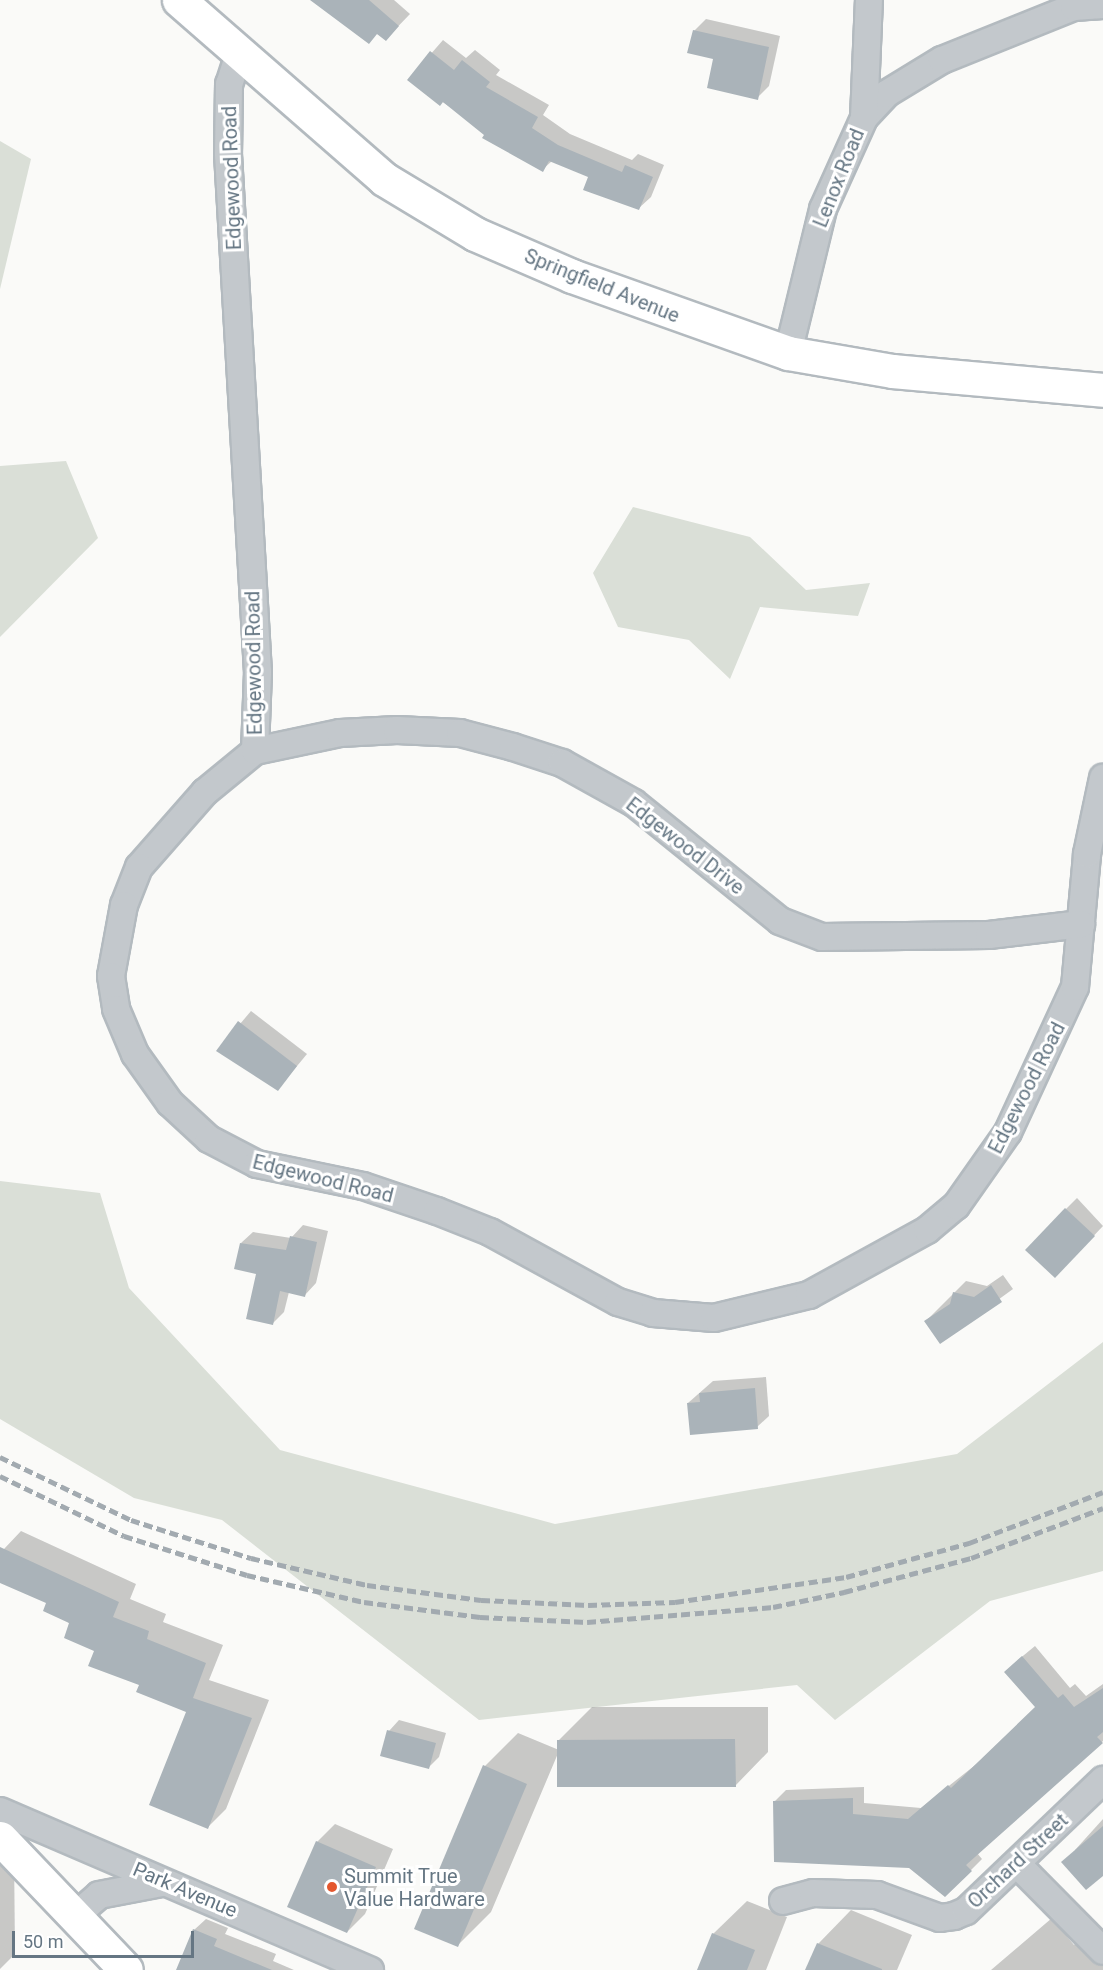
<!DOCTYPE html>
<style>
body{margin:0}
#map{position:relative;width:1103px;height:1970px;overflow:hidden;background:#fafaf8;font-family:Roboto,sans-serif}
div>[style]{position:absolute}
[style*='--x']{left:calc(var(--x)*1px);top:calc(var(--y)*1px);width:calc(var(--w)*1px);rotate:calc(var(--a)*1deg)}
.green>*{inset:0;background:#dadfd7}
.shadow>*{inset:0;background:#0003}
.building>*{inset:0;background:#aab3b9}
.roads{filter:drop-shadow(2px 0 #b3babf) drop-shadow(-2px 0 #b3babf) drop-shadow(0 2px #b3babf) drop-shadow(0 -2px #b3babf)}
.street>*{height:26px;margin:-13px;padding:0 13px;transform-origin:13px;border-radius:13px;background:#c3c8cc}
.secondary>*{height:33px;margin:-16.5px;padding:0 16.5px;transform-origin:16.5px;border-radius:16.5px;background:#fff}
.rail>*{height:4.5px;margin-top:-2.25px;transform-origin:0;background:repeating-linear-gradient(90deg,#a2aab0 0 9px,transparent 0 13.5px)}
.dots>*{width:16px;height:16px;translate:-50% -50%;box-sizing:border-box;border:3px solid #fff;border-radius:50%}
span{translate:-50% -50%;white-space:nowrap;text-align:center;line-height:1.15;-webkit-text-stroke:6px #fff;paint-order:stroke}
.street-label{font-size:20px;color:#657683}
.poi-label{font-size:20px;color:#657683}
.left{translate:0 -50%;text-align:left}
.scale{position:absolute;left:12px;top:1931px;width:182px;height:27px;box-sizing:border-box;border:3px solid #657683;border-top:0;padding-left:8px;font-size:18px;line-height:21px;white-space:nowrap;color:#657683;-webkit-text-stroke:4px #fff;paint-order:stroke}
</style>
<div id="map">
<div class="green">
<i style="clip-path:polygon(0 141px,31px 159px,0 289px)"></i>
<i style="clip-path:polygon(66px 461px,98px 538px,0 637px,0 466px)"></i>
<i style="clip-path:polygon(633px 507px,750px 537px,806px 590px,870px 583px,858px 616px,760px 607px,730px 679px,689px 640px,618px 627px,593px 573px)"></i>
<i style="clip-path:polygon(0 1181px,100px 1193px,129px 1288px,280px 1450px,555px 1524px,957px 1454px,1103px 1342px,1103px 1571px,990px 1601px,835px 1720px,797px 1685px,479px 1720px,222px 1520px,134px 1498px,0 1419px)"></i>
</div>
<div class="shadow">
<i style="clip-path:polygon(318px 0,394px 0,410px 14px,386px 39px)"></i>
<i style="clip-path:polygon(706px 19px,780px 36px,769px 86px,757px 98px,694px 31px)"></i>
<i style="clip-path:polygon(443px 40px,466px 58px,475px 50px,500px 70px,496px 75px,549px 105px,543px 115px,570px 134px,632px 160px,638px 154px,664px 165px,651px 197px,639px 208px,590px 176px,552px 161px,542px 170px,409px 79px)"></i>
<i style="clip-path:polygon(251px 1011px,307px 1054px,278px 1089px,218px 1050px)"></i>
<i style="clip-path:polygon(1077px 1198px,1103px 1226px,1067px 1264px,1066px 1209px)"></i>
<i style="clip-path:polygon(303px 1225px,328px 1231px,316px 1283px,305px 1295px,289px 1292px,284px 1312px,272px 1324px,258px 1273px,241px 1243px,253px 1232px,291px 1238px)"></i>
<i style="clip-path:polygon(1003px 1275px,1013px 1289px,940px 1342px,926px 1321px,966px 1281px,987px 1286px)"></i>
<i style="clip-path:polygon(766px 1377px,769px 1416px,757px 1427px,688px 1403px,713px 1381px)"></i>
<i style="clip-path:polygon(21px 1531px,136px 1584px,130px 1599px,166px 1614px,163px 1622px,223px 1645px,209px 1680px,269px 1700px,226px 1809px,208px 1827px,188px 1711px,96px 1650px,48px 1602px,0 1581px,4px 1549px)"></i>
<i style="clip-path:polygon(1035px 1646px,1070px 1688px,1075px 1684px,1086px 1696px,1103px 1684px,1103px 1741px,977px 1853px,982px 1859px,971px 1870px,910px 1867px,775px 1801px,786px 1790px,864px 1787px,864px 1803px,921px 1808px,998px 1747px,1036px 1707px,1018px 1660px)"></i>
<i style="clip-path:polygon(592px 1707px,768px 1707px,768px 1752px,735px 1786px,559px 1751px,491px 1912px,458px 1945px,485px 1766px,518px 1733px,559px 1750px,559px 1740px)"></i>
<i style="clip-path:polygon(399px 1720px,446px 1733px,439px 1757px,428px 1768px,389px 1731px)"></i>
<i style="clip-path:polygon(1103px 1819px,1103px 1871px,1075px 1850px)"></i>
<i style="clip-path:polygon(335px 1824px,393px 1849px,365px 1914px,347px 1932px,317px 1842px)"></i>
<i style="clip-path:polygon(0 1841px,14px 1851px,15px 1954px,0 1969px)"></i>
<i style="clip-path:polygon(747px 1901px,787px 1917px,766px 1970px,698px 1970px,713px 1934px)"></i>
<i style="clip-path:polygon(851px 1910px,912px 1935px,897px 1970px,806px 1970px,818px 1944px)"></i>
<i style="clip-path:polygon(1052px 1918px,1074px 1945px,1085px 1936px,1103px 1958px,1103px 1970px,991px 1970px)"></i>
<i style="clip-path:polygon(206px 1919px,228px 1928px,225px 1934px,276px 1954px,273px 1961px,294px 1970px,189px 1970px,194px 1930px)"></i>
</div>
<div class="building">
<i style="clip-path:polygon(310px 0,369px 0,399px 26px,386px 41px,377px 34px,369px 44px)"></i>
<i style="clip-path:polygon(693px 30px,769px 47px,758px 100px,707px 88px,713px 59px,687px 53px)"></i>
<i style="clip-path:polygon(430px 51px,454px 70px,462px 60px,490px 82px,486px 87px,538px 117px,532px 128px,558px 145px,622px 172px,625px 165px,653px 177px,639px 210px,583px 190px,588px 177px,549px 161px,543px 172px,482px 138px,484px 135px,443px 102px,440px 106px,407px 80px)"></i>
<i style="clip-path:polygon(238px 1021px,297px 1066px,278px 1091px,216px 1051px)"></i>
<i style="clip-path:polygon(1065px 1208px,1095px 1236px,1055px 1278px,1025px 1250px)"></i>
<i style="clip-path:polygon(290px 1236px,317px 1242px,305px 1297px,280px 1291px,273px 1325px,246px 1319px,256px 1274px,234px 1269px,240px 1243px,286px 1250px)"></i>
<i style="clip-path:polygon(991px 1285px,1002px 1302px,940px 1344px,924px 1321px,950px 1304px,953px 1292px,974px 1297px)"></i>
<i style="clip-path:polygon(755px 1388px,758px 1429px,690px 1435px,687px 1403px,700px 1402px,699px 1393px)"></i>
<i style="clip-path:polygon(0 1547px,119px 1602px,113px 1617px,149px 1631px,147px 1639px,206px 1663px,193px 1698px,252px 1718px,208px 1829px,149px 1805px,186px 1712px,136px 1692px,139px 1685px,88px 1666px,94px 1651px,64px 1638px,69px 1623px,43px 1611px,46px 1603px,0 1583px)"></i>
<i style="clip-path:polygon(1022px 1656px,1058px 1698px,1063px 1694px,1074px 1707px,1103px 1688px,1103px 1732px,1097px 1737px,1103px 1743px,966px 1865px,972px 1871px,945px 1897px,909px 1868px,774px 1862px,773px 1801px,853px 1798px,853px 1814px,908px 1819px,948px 1785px,951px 1788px,1035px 1707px,1004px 1672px)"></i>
<i style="clip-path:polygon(387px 1730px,436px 1743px,429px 1769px,380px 1756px)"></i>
<i style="clip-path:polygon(735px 1739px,736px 1787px,557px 1787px,557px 1740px)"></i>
<i style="clip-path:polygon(483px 1765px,527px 1784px,458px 1947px,414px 1929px)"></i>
<i style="clip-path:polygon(1103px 1826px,1103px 1876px,1086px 1890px,1061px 1862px)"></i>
<i style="clip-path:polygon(316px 1841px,376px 1867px,347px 1933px,287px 1907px)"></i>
<i style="clip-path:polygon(193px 1929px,217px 1939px,214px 1946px,272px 1970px,176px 1970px)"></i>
<i style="clip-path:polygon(712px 1933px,755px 1950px,747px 1970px,697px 1970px)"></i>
<i style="clip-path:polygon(817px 1943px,882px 1969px,882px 1970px,805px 1970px)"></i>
</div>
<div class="roads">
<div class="street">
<i style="--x:239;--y:54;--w:32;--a:108"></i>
<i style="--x:229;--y:84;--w:70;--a:90.8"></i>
<i style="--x:228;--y:154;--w:519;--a:86.69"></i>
<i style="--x:258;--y:672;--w:79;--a:92.2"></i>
<i style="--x:255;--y:751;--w:65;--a:140.6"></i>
<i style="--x:205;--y:792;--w:100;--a:131.3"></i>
<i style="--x:139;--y:867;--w:41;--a:111.5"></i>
<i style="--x:124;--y:905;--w:72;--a:100.4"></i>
<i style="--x:111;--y:976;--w:33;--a:81"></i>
<i style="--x:116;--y:1009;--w:49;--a:67.1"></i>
<i style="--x:135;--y:1054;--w:60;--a:54.5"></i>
<i style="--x:170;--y:1103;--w:53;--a:42.7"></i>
<i style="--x:209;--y:1139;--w:54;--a:27.5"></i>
<i style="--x:257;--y:1164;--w:108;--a:11.7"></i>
<i style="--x:363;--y:1186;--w:78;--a:18.7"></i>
<i style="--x:437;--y:1211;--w:57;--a:21.6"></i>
<i style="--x:490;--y:1232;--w:146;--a:28.7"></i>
<i style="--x:618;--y:1302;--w:37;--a:17"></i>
<i style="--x:653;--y:1313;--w:61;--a:4.7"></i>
<i style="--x:714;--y:1318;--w:98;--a:-13.6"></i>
<i style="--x:809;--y:1295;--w:135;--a:-28.8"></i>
<i style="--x:927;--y:1230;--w:38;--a:-40"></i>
<i style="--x:956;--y:1206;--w:90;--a:-54.9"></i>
<i style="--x:1008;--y:1132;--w:160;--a:-65.2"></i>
<i style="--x:1075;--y:987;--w:134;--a:-84.8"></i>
<i style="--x:1087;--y:854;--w:78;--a:-78.1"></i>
<i style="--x:864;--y:118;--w:33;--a:-47"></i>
<i style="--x:886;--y:94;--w:66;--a:-31.3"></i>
<i style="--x:942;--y:60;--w:142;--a:-21.9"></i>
<i style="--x:1074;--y:7;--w:29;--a:-4"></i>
<i style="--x:788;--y:353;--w:148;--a:-76.3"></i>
<i style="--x:823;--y:209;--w:100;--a:-65.7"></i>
<i style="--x:864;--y:118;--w:118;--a:-87.6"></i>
<i style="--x:255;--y:751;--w:87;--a:-12"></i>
<i style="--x:340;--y:733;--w:57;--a:-3"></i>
<i style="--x:397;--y:730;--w:63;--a:2.7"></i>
<i style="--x:460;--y:733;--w:55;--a:14.8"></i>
<i style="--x:513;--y:747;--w:52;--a:18.1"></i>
<i style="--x:562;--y:763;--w:82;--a:29.1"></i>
<i style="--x:634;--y:803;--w:188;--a:38.9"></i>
<i style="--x:780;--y:921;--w:45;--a:20.9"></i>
<i style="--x:822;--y:937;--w:167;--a:-0.7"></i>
<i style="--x:989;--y:935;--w:93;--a:-6.8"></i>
<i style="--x:0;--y:1811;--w:403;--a:23.3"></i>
<i style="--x:1017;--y:1864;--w:122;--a:45.3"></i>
<i style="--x:783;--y:1901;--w:31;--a:-15"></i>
<i style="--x:813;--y:1893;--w:64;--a:1.8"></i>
<i style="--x:877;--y:1895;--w:67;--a:20.1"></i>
<i style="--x:940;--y:1918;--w:14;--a:-8"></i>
<i style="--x:954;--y:1916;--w:13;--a:-23"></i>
<i style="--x:966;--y:1911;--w:190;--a:-43.7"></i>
<i style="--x:74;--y:1917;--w:33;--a:-41"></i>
<i style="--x:99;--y:1895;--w:64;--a:-10.8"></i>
</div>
<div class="secondary">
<i style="--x:179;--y:0;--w:272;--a:41.1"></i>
<i style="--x:384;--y:179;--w:106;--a:31.1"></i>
<i style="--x:475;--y:234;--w:106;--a:23.4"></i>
<i style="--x:572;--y:276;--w:229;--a:19.6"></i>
<i style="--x:788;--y:353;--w:106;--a:9.8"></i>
<i style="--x:892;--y:371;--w:212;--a:5.1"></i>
<i style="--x:0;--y:1838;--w:182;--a:46.3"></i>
</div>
</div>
<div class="rail">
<i style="--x:0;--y:1457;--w:145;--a:25.7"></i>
<i style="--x:131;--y:1520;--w:126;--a:17.6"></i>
<i style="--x:251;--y:1558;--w:119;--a:13.1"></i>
<i style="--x:367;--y:1585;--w:115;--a:7.5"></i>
<i style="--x:481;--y:1600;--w:107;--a:2.7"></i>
<i style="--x:588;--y:1605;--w:87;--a:-2"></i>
<i style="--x:675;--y:1602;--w:173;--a:-8.3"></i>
<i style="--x:846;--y:1577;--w:128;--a:-15.5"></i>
<i style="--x:969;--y:1543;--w:143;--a:-20.8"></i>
<i style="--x:0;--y:1476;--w:138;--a:25.8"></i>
<i style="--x:124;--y:1536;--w:129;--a:17.6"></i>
<i style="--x:247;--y:1575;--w:120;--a:13"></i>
<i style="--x:364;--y:1602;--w:117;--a:7.4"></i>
<i style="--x:480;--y:1617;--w:107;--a:2.7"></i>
<i style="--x:587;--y:1622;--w:187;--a:-4.6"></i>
<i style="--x:773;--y:1607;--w:73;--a:-11.9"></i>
<i style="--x:844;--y:1592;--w:131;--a:-15"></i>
<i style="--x:971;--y:1558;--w:141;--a:-20.7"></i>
</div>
<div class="dots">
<i style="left:332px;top:1887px;background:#e4572e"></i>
</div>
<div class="street-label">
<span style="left:232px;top:178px;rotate:-92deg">Edgewood Road</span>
<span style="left:839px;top:178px;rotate:-68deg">Lenox Road</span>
<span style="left:602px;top:286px;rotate:22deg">Springfield Avenue</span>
<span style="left:254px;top:663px;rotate:-91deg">Edgewood Road</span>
<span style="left:685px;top:846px;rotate:38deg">Edgewood Drive</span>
<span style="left:1027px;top:1088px;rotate:-63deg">Edgewood Road</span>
<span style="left:323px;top:1179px;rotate:14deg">Edgewood Road</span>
<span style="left:1018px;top:1861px;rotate:-43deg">Orchard Street</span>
<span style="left:185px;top:1890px;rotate:23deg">Park Avenue</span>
</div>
<div class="poi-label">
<span class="left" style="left:344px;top:1888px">Summit True<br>Value Hardware</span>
</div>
<div class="scale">50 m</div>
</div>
